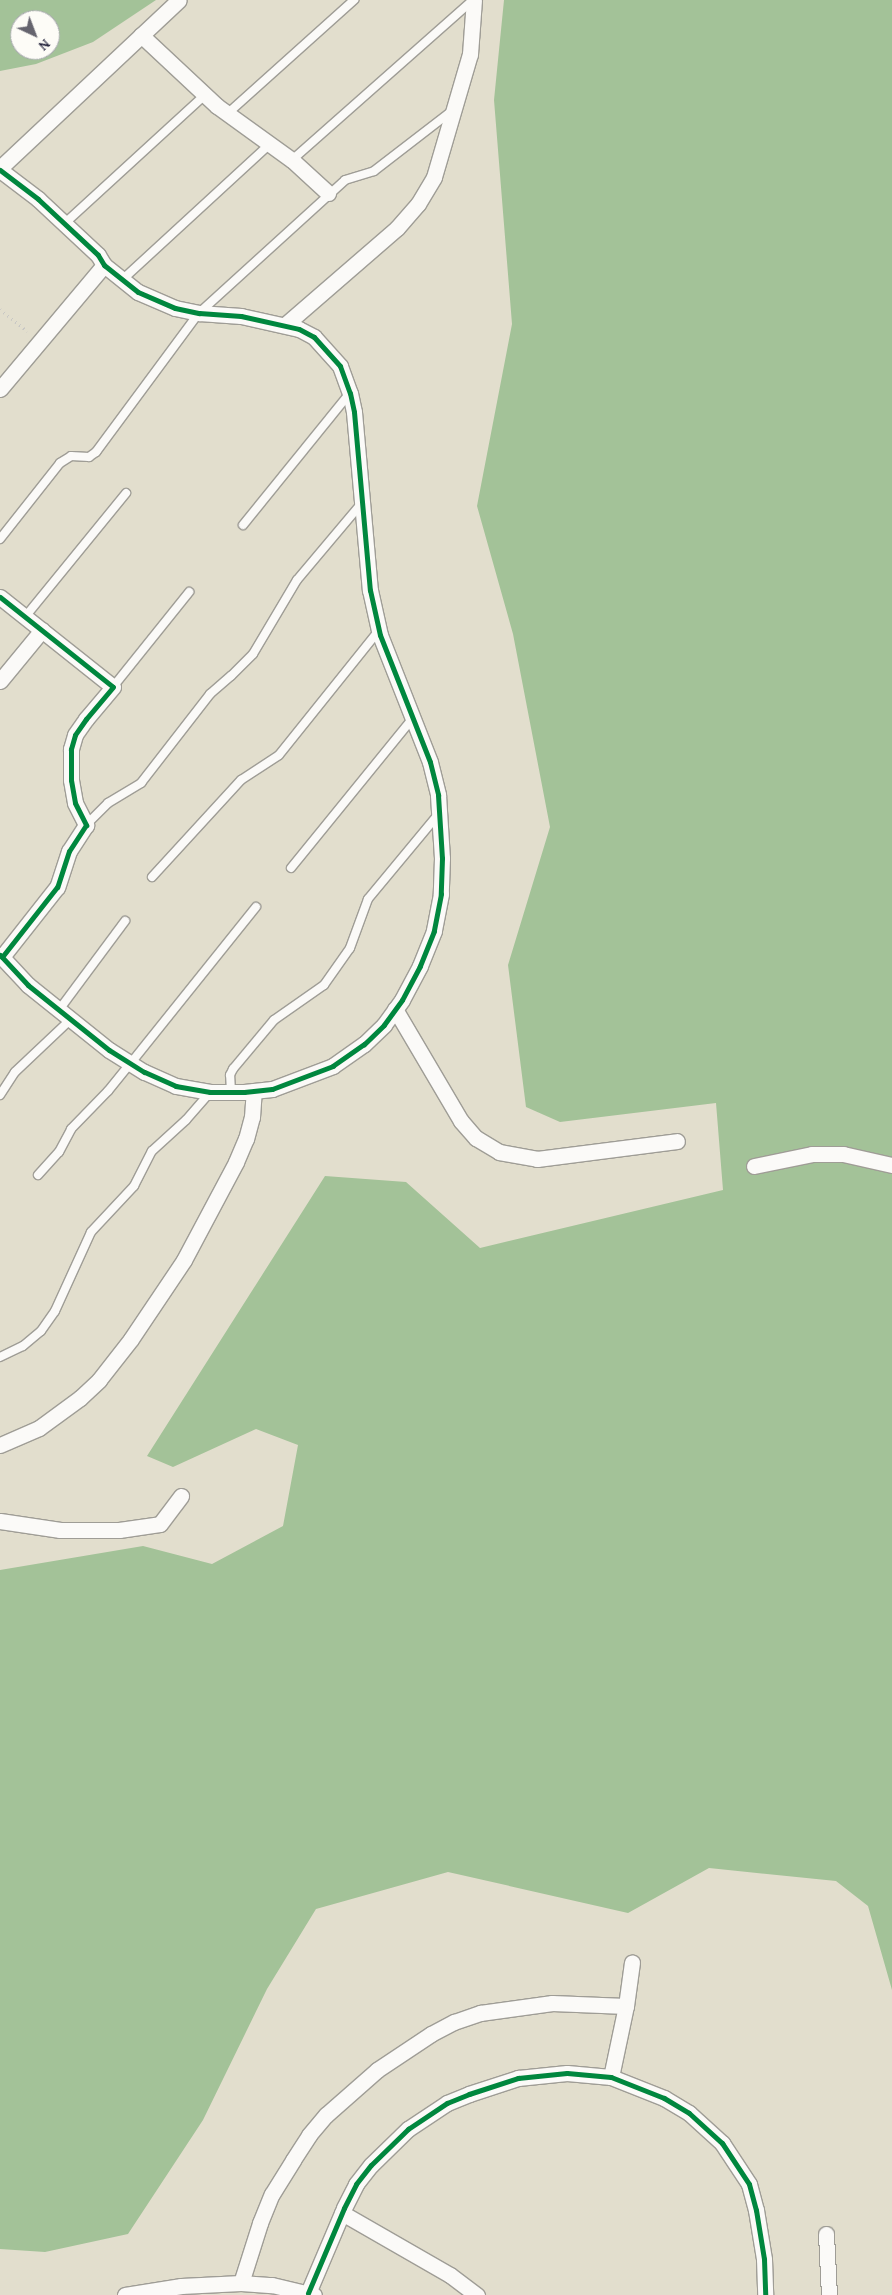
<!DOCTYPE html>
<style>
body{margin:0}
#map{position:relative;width:892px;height:2295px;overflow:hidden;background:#e2decd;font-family:"Gentium Book Plus",serif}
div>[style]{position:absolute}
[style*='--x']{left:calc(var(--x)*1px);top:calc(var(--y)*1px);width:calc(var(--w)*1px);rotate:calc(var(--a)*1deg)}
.forest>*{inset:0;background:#a3c298}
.path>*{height:3px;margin-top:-1.5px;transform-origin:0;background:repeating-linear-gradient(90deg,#c8c7c4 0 1px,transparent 0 5px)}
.roads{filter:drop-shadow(1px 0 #9f9d96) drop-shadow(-1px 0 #9f9d96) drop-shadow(0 1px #9f9d96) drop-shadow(0 -1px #9f9d96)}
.lane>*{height:8px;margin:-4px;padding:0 4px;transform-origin:4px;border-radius:4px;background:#fbfaf8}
.street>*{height:15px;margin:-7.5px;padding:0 7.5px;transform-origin:7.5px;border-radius:7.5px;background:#fbfaf8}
.cycleway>*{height:5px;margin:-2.5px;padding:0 2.5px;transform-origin:2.5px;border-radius:2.5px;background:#00873e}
span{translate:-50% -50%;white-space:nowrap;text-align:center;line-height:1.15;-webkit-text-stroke:5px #fdfcf7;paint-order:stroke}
.north{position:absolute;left:10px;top:10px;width:50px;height:50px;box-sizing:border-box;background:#fdfcf7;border:1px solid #a5a5ac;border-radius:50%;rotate:137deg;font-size:14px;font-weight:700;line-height:20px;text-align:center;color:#22223b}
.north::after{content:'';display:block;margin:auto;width:18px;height:22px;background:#65646e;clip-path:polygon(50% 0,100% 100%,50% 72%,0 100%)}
</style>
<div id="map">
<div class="forest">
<i style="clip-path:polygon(evenodd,0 0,156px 0,93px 42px,36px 64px,0 71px,0 0,20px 20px,50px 20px,50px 50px,20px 50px,20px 20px)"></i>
<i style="clip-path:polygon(504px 0,892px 0,892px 1990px,868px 1906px,836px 1881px,709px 1868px,628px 1913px,448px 1872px,316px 1909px,267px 1989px,203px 2120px,128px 2234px,45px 2252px,0 2249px,0 1570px,143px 1546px,212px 1564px,283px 1526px,298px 1445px,256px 1429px,173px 1467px,147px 1456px,325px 1176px,406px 1182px,480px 1248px,723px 1190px,716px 1103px,560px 1122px,526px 1107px,508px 965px,550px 827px,513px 634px,477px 506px,512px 324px,494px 100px)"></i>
</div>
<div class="path">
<i style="--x:0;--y:309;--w:35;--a:39"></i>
</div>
<div class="roads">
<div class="lane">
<i style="--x:227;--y:114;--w:171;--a:-41.9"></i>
<i style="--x:292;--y:160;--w:242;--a:-41.5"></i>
<i style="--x:64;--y:224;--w:191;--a:-42.5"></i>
<i style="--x:122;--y:280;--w:202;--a:-42.6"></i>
<i style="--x:243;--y:525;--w:170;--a:-51"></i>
<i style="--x:0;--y:539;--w:97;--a:-51.7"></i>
<i style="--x:60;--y:463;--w:13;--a:-32"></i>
<i style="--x:71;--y:456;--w:18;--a:3"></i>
<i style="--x:89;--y:457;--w:9;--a:-36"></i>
<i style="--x:96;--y:452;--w:173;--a:-53.5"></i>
<i style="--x:199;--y:313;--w:197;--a:-42.3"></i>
<i style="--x:345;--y:180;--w:30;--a:-17"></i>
<i style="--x:374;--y:171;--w:98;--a:-37.6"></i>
<i style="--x:25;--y:617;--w:160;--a:-50.8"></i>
<i style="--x:113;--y:687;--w:122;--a:-51.3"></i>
<i style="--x:86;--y:825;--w:31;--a:-45"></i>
<i style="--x:108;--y:803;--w:39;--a:-31"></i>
<i style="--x:141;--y:783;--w:113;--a:-52.2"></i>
<i style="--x:210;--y:694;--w:28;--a:-41"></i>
<i style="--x:231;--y:676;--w:31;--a:-45"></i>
<i style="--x:253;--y:654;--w:86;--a:-59.3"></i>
<i style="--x:297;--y:580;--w:99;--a:-49.9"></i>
<i style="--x:291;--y:868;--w:193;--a:-50.9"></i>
<i style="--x:152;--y:877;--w:132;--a:-47.5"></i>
<i style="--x:241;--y:780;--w:45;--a:-33.3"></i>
<i style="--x:279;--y:755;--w:160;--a:-51.3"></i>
<i style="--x:59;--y:1010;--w:111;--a:-53.4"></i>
<i style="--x:231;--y:1092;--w:17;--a:-93"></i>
<i style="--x:230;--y:1075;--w:7;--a:-63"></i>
<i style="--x:233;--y:1069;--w:64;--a:-50.1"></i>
<i style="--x:274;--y:1020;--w:61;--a:-35"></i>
<i style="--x:324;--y:985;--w:45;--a:-54.9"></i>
<i style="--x:350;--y:948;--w:52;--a:-69.8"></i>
<i style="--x:368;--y:899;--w:108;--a:-50.3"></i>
<i style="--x:0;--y:1095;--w:27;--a:-57"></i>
<i style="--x:15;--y:1072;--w:77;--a:-43.4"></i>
<i style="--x:38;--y:1175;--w:31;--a:-48"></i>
<i style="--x:59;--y:1152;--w:26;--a:-62"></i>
<i style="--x:71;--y:1129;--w:53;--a:-45.8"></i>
<i style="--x:108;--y:1091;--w:36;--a:-51"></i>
<i style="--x:131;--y:1063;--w:200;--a:-51.3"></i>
<i style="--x:0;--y:1357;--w:25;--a:-26"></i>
<i style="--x:23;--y:1346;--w:23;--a:-40"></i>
<i style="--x:41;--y:1331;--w:24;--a:-55"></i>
<i style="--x:55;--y:1311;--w:87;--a:-65.5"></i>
<i style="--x:91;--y:1232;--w:63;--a:-46.9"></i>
<i style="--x:134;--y:1186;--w:39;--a:-63"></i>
<i style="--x:152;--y:1151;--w:46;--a:-42.4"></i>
<i style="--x:186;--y:1120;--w:37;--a:-49"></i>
</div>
<div class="street">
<i style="--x:141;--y:35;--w:104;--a:43.1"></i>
<i style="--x:217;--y:106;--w:92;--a:35.8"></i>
<i style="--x:292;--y:160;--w:49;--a:42.5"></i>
<i style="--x:0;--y:168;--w:245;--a:-43.2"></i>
<i style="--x:0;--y:170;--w:48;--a:37.3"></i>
<i style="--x:38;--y:199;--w:82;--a:43"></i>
<i style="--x:98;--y:255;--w:12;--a:59"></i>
<i style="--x:104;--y:265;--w:43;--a:38.5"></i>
<i style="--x:138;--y:292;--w:40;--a:23.4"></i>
<i style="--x:175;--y:308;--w:25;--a:12"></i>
<i style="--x:199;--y:313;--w:42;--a:4.1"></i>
<i style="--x:241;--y:316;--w:59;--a:12.6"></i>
<i style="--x:299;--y:329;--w:17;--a:28"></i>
<i style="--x:314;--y:337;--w:39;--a:48"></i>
<i style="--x:340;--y:366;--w:29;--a:70"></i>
<i style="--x:350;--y:393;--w:19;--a:78"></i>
<i style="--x:354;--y:412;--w:179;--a:84.9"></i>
<i style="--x:370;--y:590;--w:46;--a:77.5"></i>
<i style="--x:380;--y:635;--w:136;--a:68.5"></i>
<i style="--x:430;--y:762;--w:34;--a:76"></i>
<i style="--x:438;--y:795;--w:63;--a:86.4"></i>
<i style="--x:442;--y:858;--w:36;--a:92"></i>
<i style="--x:441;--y:894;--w:38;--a:101"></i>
<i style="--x:434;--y:931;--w:38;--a:112"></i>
<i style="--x:420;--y:966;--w:38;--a:118"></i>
<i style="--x:402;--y:1000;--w:31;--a:126"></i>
<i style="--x:384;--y:1025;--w:28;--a:136"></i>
<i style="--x:364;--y:1044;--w:38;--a:145"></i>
<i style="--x:333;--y:1066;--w:65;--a:159.3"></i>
<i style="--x:272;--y:1089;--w:28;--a:174"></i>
<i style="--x:244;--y:1092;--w:34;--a:180"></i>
<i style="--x:210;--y:1092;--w:35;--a:-170"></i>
<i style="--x:176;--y:1086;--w:35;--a:-156"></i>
<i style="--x:144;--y:1072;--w:41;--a:-147.8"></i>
<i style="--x:109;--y:1050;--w:104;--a:-141.3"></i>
<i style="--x:28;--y:985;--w:41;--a:-133"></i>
<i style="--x:285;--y:325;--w:148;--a:-40.9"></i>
<i style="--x:397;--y:228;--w:32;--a:-49"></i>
<i style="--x:418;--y:204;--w:31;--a:-59"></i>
<i style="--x:434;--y:177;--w:128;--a:-73.7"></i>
<i style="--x:470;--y:54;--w:54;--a:-85.8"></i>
<i style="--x:0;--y:389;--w:162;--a:-50"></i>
<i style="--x:0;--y:597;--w:144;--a:38.5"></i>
<i style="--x:113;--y:687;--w:42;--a:130.2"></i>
<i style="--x:86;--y:719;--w:19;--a:125"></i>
<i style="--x:75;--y:735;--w:15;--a:106"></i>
<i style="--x:71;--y:749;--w:31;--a:90"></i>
<i style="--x:71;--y:780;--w:23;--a:80"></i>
<i style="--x:75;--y:803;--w:25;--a:63"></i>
<i style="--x:86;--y:825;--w:31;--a:123"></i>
<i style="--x:69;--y:851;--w:38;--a:108"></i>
<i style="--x:57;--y:887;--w:89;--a:128.2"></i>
<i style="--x:0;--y:681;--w:66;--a:-50.5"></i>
<i style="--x:395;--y:1009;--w:130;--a:59.5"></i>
<i style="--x:461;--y:1121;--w:23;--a:49"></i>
<i style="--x:476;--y:1138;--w:27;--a:31"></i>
<i style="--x:499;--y:1152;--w:39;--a:10"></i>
<i style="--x:537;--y:1159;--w:141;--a:-7.3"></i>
<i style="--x:754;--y:1166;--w:59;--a:-11.7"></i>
<i style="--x:812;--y:1154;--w:31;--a:0"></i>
<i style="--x:843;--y:1154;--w:50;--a:12.7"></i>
<i style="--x:0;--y:1445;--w:43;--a:-23.6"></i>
<i style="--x:39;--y:1428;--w:51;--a:-36.2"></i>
<i style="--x:80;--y:1398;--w:26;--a:-43"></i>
<i style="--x:99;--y:1380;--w:52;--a:-52"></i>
<i style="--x:131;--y:1339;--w:95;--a:-56.1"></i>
<i style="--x:184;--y:1260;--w:111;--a:-62"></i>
<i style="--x:236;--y:1162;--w:25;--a:-67"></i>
<i style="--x:246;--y:1139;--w:23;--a:-75"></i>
<i style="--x:252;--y:1117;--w:26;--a:-86"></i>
<i style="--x:0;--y:1521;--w:61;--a:8.5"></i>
<i style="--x:60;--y:1530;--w:59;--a:0"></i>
<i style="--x:119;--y:1530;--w:41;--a:-8.3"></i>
<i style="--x:160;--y:1524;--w:35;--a:-53"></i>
<i style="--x:611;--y:2077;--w:73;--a:-78.1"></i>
<i style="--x:626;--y:2006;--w:44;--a:-82.2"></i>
<i style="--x:342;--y:2213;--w:125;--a:29.9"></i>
<i style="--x:450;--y:2275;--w:34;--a:37"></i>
<i style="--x:826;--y:2234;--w:61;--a:87.2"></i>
<i style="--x:241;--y:2283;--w:63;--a:-72.4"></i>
<i style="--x:260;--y:2223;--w:31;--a:-68"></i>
<i style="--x:272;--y:2194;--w:40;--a:-58"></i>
<i style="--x:293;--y:2160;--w:30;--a:-57"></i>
<i style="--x:309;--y:2135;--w:26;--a:-50"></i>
<i style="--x:326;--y:2115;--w:68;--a:-41.4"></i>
<i style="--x:377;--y:2070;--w:65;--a:-33.7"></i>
<i style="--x:431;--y:2034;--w:26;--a:-28"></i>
<i style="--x:454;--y:2022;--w:28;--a:-19"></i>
<i style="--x:480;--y:2013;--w:73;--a:-7.9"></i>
<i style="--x:552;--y:2003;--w:74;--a:2.3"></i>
<i style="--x:308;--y:2293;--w:92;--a:-67"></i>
<i style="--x:344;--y:2208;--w:27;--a:-63"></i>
<i style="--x:356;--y:2184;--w:24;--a:-52"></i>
<i style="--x:371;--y:2165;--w:52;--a:-44.2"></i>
<i style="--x:408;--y:2129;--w:47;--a:-33.7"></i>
<i style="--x:447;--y:2103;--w:24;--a:-22"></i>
<i style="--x:469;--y:2094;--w:52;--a:-18.1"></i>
<i style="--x:518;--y:2078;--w:49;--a:-5.8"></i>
<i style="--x:567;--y:2073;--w:44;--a:5.2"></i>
<i style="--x:611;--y:2077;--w:57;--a:21.6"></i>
<i style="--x:664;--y:2098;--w:29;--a:31"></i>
<i style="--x:689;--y:2113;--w:45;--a:42.3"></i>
<i style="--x:722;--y:2143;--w:49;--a:56.6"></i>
<i style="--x:749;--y:2184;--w:27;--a:75"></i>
<i style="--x:756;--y:2210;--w:50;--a:80.7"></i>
<i style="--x:764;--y:2259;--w:36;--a:88"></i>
<i style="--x:125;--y:2295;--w:57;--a:-9.1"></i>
<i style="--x:181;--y:2286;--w:60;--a:-2.9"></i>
<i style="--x:241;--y:2283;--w:31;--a:4"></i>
<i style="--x:272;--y:2285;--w:43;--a:13.4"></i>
</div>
</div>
<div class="cycleway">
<i style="--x:0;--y:170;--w:48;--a:37.3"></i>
<i style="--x:38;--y:199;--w:82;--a:43"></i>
<i style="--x:98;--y:255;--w:12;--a:59"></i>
<i style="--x:104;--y:265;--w:43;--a:38.5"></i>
<i style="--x:138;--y:292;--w:40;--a:23.4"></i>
<i style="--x:175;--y:308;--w:25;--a:12"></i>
<i style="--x:199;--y:313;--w:42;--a:4.1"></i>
<i style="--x:241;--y:316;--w:59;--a:12.6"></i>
<i style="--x:299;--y:329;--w:17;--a:28"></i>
<i style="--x:314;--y:337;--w:39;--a:48"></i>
<i style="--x:340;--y:366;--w:29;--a:70"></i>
<i style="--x:350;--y:393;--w:19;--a:78"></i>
<i style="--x:354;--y:412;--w:179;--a:84.9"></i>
<i style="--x:370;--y:590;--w:46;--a:77.5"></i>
<i style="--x:380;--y:635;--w:136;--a:68.5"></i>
<i style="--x:430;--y:762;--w:34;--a:76"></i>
<i style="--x:438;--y:795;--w:63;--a:86.4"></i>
<i style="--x:442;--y:858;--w:36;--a:92"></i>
<i style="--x:441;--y:894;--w:38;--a:101"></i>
<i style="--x:434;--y:931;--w:38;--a:112"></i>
<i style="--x:420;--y:966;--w:38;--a:118"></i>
<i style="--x:402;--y:1000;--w:31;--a:126"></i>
<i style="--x:384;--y:1025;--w:28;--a:136"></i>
<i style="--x:364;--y:1044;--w:38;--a:145"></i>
<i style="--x:333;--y:1066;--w:65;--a:159.3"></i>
<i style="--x:272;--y:1089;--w:28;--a:174"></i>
<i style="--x:244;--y:1092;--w:34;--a:180"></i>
<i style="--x:210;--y:1092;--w:35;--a:-170"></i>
<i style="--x:176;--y:1086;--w:35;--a:-156"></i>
<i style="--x:144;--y:1072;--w:41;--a:-147.8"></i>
<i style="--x:109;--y:1050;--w:104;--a:-141.3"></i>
<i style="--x:28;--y:985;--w:41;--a:-133"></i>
<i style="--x:0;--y:597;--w:144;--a:38.5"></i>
<i style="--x:113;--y:687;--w:42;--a:130.2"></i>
<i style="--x:86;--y:719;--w:19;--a:125"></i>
<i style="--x:75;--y:735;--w:15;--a:106"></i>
<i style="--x:71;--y:749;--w:31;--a:90"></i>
<i style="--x:71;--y:780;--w:23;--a:80"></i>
<i style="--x:75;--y:803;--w:25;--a:63"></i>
<i style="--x:86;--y:825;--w:31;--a:123"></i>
<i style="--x:69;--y:851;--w:38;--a:108"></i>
<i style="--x:57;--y:887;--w:89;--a:128.2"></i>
<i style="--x:308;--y:2293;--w:92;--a:-67"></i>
<i style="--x:344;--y:2208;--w:27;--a:-63"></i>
<i style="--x:356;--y:2184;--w:24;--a:-52"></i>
<i style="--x:371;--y:2165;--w:52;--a:-44.2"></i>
<i style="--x:408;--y:2129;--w:47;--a:-33.7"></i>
<i style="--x:447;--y:2103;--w:24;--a:-22"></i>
<i style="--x:469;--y:2094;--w:52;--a:-18.1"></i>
<i style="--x:518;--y:2078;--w:49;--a:-5.8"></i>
<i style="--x:567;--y:2073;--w:44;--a:5.2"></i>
<i style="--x:611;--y:2077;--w:57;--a:21.6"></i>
<i style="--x:664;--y:2098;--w:29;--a:31"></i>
<i style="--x:689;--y:2113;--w:45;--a:42.3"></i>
<i style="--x:722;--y:2143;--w:49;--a:56.6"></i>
<i style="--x:749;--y:2184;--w:27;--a:75"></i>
<i style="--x:756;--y:2210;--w:50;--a:80.7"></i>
<i style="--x:764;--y:2259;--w:36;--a:88"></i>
</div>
<div class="north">N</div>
</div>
